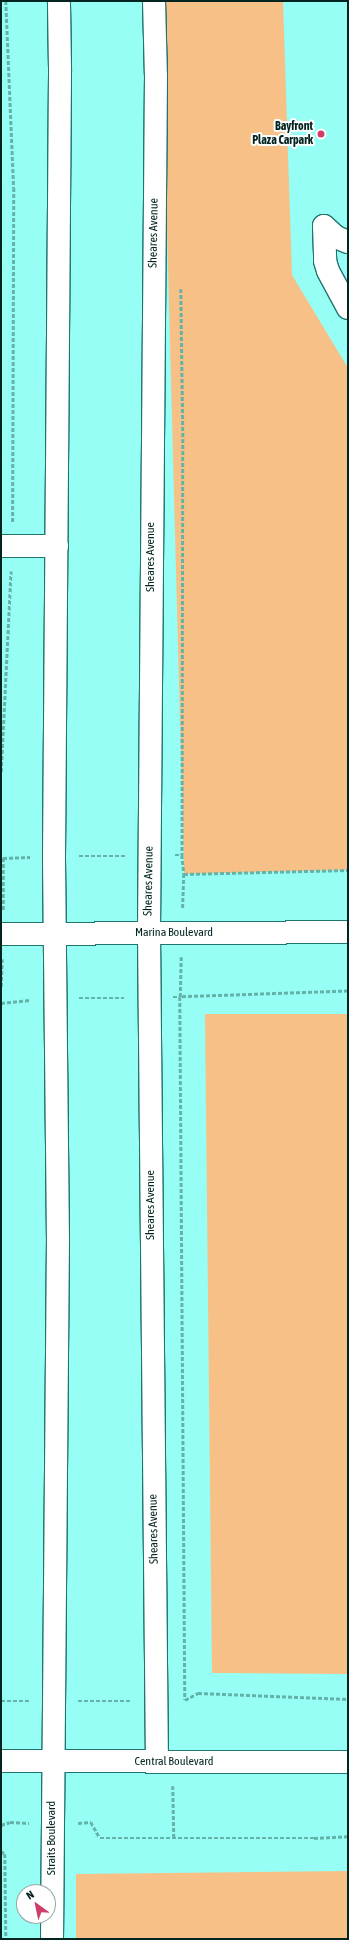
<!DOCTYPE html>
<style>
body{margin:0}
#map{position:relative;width:349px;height:1940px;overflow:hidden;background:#96fef4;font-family:"Asap Condensed",sans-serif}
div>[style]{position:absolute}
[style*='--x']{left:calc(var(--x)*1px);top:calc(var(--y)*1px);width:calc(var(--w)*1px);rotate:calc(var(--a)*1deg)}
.green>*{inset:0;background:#f7c086}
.path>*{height:2.5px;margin-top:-1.25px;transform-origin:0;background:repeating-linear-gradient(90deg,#63b3ab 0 4px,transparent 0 6px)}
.roads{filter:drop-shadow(1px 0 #20756f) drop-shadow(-1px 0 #20756f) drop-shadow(0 1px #20756f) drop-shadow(0 -1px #20756f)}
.minor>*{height:22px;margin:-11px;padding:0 11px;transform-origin:11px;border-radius:11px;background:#fff}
.major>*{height:22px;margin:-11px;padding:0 11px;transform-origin:11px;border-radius:11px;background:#fff}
.dots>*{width:11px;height:11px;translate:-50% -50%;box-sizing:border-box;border:2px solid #fff;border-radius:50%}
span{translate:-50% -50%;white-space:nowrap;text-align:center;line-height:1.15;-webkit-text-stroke:4px #fff;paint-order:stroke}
.poi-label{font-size:12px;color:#012421;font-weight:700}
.right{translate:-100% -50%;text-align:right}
.street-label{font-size:12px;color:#012421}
.frame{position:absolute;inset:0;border:2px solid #012421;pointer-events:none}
.north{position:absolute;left:16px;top:1884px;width:40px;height:40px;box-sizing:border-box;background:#fff;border:1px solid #99a7a6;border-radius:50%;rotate:327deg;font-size:11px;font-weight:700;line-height:16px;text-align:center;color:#012421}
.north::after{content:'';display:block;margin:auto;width:14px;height:18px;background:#ce3f67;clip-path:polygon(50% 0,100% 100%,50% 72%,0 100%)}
</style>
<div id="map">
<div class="green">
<i style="clip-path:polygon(161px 1px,283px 1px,292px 275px,348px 368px,348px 870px,184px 874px)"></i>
<i style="clip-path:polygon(205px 1014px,348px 1014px,348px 1674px,212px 1673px)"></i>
<i style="clip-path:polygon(348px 1871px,348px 1939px,76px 1939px,76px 1874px)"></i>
</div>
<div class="path">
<i style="--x:6;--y:1;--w:187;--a:87.6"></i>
<i style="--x:14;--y:188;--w:334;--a:90.2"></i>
<i style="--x:181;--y:289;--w:150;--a:89.2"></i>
<i style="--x:183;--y:439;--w:416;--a:90.1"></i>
<i style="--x:1;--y:772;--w:201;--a:-87.2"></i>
<i style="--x:175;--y:855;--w:7;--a:0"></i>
<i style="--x:182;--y:855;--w:19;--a:84"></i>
<i style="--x:184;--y:874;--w:34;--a:92"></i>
<i style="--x:79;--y:856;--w:47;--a:0"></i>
<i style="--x:184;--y:874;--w:164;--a:-1.4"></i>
<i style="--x:3;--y:910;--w:52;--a:-90"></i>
<i style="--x:3;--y:858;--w:27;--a:-2"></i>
<i style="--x:1;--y:987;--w:28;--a:-88"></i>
<i style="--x:348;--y:991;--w:168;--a:178"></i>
<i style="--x:180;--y:997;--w:703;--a:89.59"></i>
<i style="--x:185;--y:1700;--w:15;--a:-28"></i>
<i style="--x:198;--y:1693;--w:150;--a:2.3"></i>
<i style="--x:173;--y:997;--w:7;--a:0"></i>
<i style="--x:180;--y:997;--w:40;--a:-88.6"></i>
<i style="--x:79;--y:998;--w:45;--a:0"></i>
<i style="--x:1;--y:1003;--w:29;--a:-6"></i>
<i style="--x:1;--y:1701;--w:28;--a:0"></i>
<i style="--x:78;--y:1701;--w:53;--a:0"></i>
<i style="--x:173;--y:1786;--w:52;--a:88.9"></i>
<i style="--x:78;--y:1823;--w:13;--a:-4"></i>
<i style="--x:91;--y:1822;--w:18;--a:61"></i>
<i style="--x:100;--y:1838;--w:214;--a:0"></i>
<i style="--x:314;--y:1838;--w:34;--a:-3"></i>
<i style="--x:1;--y:1825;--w:9;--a:-18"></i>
<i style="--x:10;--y:1822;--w:19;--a:3"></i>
<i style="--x:1;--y:1851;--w:5;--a:37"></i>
<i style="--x:5;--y:1854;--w:85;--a:89.3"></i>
</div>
<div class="roads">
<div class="minor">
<i style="--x:324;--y:226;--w:35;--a:88"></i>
<i style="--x:325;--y:261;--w:10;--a:73"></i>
<i style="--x:328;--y:271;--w:42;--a:61.6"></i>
<i style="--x:324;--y:226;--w:16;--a:43"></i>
<i style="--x:336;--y:237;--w:13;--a:23"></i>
<i style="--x:1;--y:546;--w:56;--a:0"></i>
</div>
<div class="major">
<i style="--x:154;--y:1;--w:75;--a:88.5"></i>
<i style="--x:156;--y:76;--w:857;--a:90.47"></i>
<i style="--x:149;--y:933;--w:829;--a:89.45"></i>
<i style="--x:1;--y:934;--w:347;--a:-0.3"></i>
<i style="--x:1;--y:1761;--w:347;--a:0.2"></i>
<i style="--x:52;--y:1939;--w:698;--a:-89.51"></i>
<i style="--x:58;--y:1241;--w:385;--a:-90.6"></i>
<i style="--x:54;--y:856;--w:788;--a:-89.56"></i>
<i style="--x:60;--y:68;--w:67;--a:-90.9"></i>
</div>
</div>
<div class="dots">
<i style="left:321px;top:134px;background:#ce3f67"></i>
</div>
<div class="poi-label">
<span class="right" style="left:313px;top:134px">Bayfront<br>Plaza Carpark</span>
</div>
<div class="street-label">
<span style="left:154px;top:233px;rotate:-89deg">Sheares Avenue</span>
<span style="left:151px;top:557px;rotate:-90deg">Sheares Avenue</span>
<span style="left:149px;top:881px;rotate:-89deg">Sheares Avenue</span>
<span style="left:174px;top:933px">Marina Boulevard</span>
<span style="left:151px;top:1205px;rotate:-90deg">Sheares Avenue</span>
<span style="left:154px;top:1529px;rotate:-91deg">Sheares Avenue</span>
<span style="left:174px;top:1762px">Central Boulevard</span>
<span style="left:52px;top:1838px;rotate:-90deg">Straits Boulevard</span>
</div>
<div class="frame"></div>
<div class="north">N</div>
</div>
